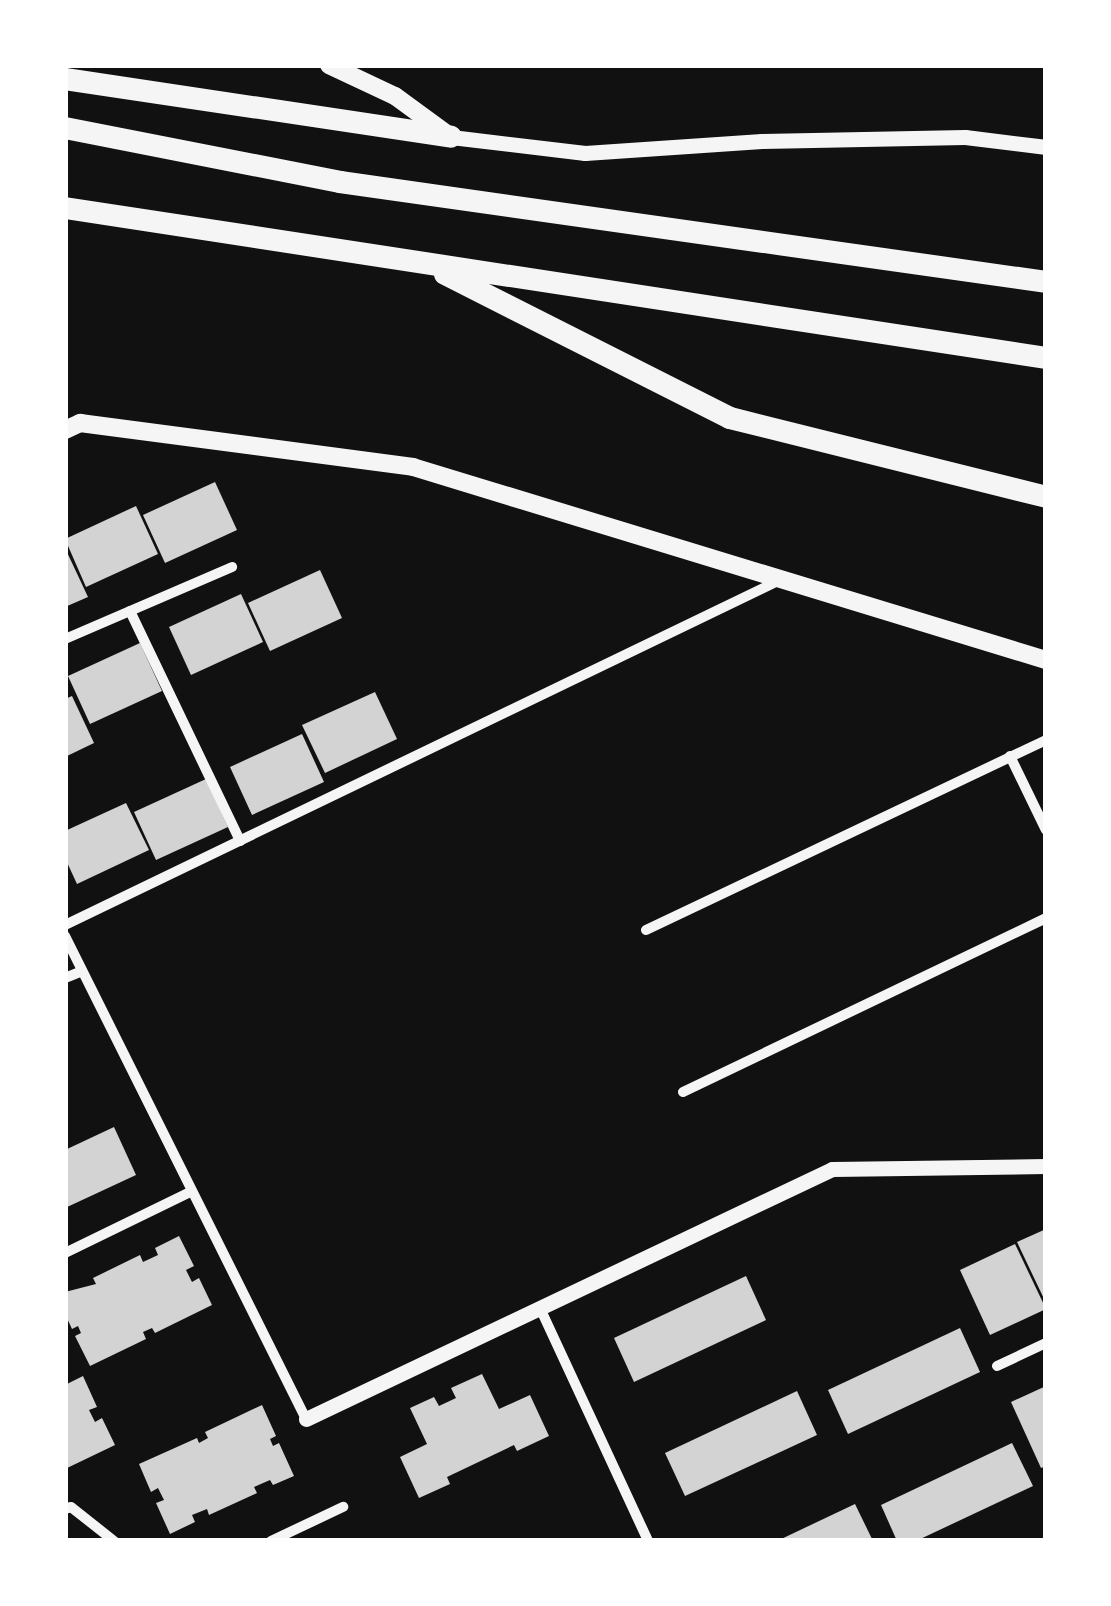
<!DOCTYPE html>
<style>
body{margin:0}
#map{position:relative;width:1111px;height:1606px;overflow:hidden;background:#111;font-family:Poppins,sans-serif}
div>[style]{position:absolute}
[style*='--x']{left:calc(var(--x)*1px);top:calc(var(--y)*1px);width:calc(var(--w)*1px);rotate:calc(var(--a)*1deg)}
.building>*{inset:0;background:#d3d3d3}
.minor>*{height:10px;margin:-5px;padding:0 5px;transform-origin:5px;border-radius:5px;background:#f5f5f5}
.tertiary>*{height:15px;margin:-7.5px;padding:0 7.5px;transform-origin:7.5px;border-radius:7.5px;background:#f5f5f5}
.secondary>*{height:18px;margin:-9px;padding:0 9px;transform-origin:9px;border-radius:9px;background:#f5f5f5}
.motorway>*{height:22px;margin:-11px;padding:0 11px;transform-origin:11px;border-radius:11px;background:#f5f5f5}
span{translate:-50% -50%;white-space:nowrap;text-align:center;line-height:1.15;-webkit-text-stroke:10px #fff;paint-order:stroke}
.frame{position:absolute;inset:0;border:68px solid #fff;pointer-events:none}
</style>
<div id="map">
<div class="building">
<i style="clip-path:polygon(215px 482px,237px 530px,165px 563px,143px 515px)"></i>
<i style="clip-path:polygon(136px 506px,158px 554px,86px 587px,65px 539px)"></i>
<i style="clip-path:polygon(65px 548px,88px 597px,65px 607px)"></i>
<i style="clip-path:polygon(320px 570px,342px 618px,270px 651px,248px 603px)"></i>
<i style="clip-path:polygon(241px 594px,263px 642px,191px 675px,169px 627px)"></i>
<i style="clip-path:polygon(140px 643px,162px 691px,90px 724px,68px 676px)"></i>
<i style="clip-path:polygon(375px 692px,397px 739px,325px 773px,302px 725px)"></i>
<i style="clip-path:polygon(72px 696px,94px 743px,65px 757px,65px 699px)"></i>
<i style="clip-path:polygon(302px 734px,324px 782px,252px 815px,230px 767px)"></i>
<i style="clip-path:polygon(206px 779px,228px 827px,156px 860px,134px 812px)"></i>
<i style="clip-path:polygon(126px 803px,149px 850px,77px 884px,65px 858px,65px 831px)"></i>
<i style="clip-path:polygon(114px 1127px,136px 1175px,65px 1208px,65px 1150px)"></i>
<i style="clip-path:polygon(1046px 1229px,1046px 1303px,1017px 1242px)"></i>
<i style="clip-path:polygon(179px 1236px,194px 1266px,186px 1270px,192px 1282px,199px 1278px,212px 1305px,155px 1333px,152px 1328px,143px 1332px,146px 1339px,90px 1366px,75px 1336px,81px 1333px,78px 1326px,72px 1329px,65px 1314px,65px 1292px,96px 1284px,93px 1278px,140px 1255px,143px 1262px,158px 1255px,155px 1248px)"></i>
<i style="clip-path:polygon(1015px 1244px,1046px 1309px,990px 1335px,960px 1270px)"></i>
<i style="clip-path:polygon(746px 1276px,766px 1320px,634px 1382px,614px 1338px)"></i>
<i style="clip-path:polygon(960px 1328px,980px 1372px,848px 1434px,828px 1390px)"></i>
<i style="clip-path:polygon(482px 1374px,499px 1409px,530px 1395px,549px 1436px,517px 1451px,514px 1445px,447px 1477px,450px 1484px,419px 1498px,400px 1457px,427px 1444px,410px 1408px,434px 1397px,439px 1406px,456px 1398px,451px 1388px)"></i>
<i style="clip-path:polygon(83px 1376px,97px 1407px,89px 1410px,95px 1422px,102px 1418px,115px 1445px,65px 1469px,65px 1385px)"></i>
<i style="clip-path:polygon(1046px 1386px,1046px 1466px,1041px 1468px,1011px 1402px)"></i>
<i style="clip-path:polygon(797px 1391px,817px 1435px,685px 1496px,665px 1453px)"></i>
<i style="clip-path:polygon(262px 1405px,276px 1436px,270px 1439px,273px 1446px,279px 1443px,294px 1476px,273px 1485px,270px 1480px,254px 1487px,257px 1493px,209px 1515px,207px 1509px,192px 1515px,195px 1522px,170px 1534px,156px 1503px,164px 1500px,158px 1488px,151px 1492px,139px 1464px,197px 1438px,199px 1443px,208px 1438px,205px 1432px)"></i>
<i style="clip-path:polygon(1012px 1443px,1033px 1486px,916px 1541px,897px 1541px,881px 1505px)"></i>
<i style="clip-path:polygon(855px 1504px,873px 1541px,777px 1541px)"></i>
</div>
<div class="minor">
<i style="--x:130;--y:611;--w:255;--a:64.4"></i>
<i style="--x:65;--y:639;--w:182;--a:-23.3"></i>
<i style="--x:1010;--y:756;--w:82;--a:64.1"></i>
<i style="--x:65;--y:925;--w:792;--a:-25.76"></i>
<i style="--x:646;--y:930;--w:443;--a:-25.4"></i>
<i style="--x:65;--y:936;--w:540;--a:63.48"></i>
<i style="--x:65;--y:978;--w:18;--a:-22"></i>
<i style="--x:683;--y:1092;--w:403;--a:-25.6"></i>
<i style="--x:65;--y:1253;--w:141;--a:-26"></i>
<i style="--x:540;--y:1308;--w:257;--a:65.1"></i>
<i style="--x:997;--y:1366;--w:54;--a:-25.1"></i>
<i style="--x:65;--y:1509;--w:6;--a:-18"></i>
<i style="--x:71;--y:1507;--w:55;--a:38.3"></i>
<i style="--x:271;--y:1541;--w:80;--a:-25.3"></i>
</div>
<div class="tertiary">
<i style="--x:451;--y:137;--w:135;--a:6.8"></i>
<i style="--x:585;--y:153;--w:177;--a:-3.9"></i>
<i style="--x:762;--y:141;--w:203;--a:-1.1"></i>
<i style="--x:965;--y:137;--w:82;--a:7"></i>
<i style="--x:306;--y:1419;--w:582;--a:-25.42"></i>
<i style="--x:832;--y:1169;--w:214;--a:-0.8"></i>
</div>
<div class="secondary">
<i style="--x:329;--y:65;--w:73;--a:25.2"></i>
<i style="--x:395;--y:96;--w:69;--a:36.2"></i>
<i style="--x:65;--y:430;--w:17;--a:-25"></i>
<i style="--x:80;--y:423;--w:336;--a:7.5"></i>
<i style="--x:413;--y:467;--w:662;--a:16.96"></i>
</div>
<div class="motorway">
<i style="--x:65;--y:79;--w:390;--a:8.5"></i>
<i style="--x:65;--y:128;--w:280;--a:11.1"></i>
<i style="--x:340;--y:182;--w:713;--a:8.06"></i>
<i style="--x:65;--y:208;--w:992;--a:8.69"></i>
<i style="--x:445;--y:274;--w:319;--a:26.8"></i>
<i style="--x:730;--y:418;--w:326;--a:14"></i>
</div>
<div class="frame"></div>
</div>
